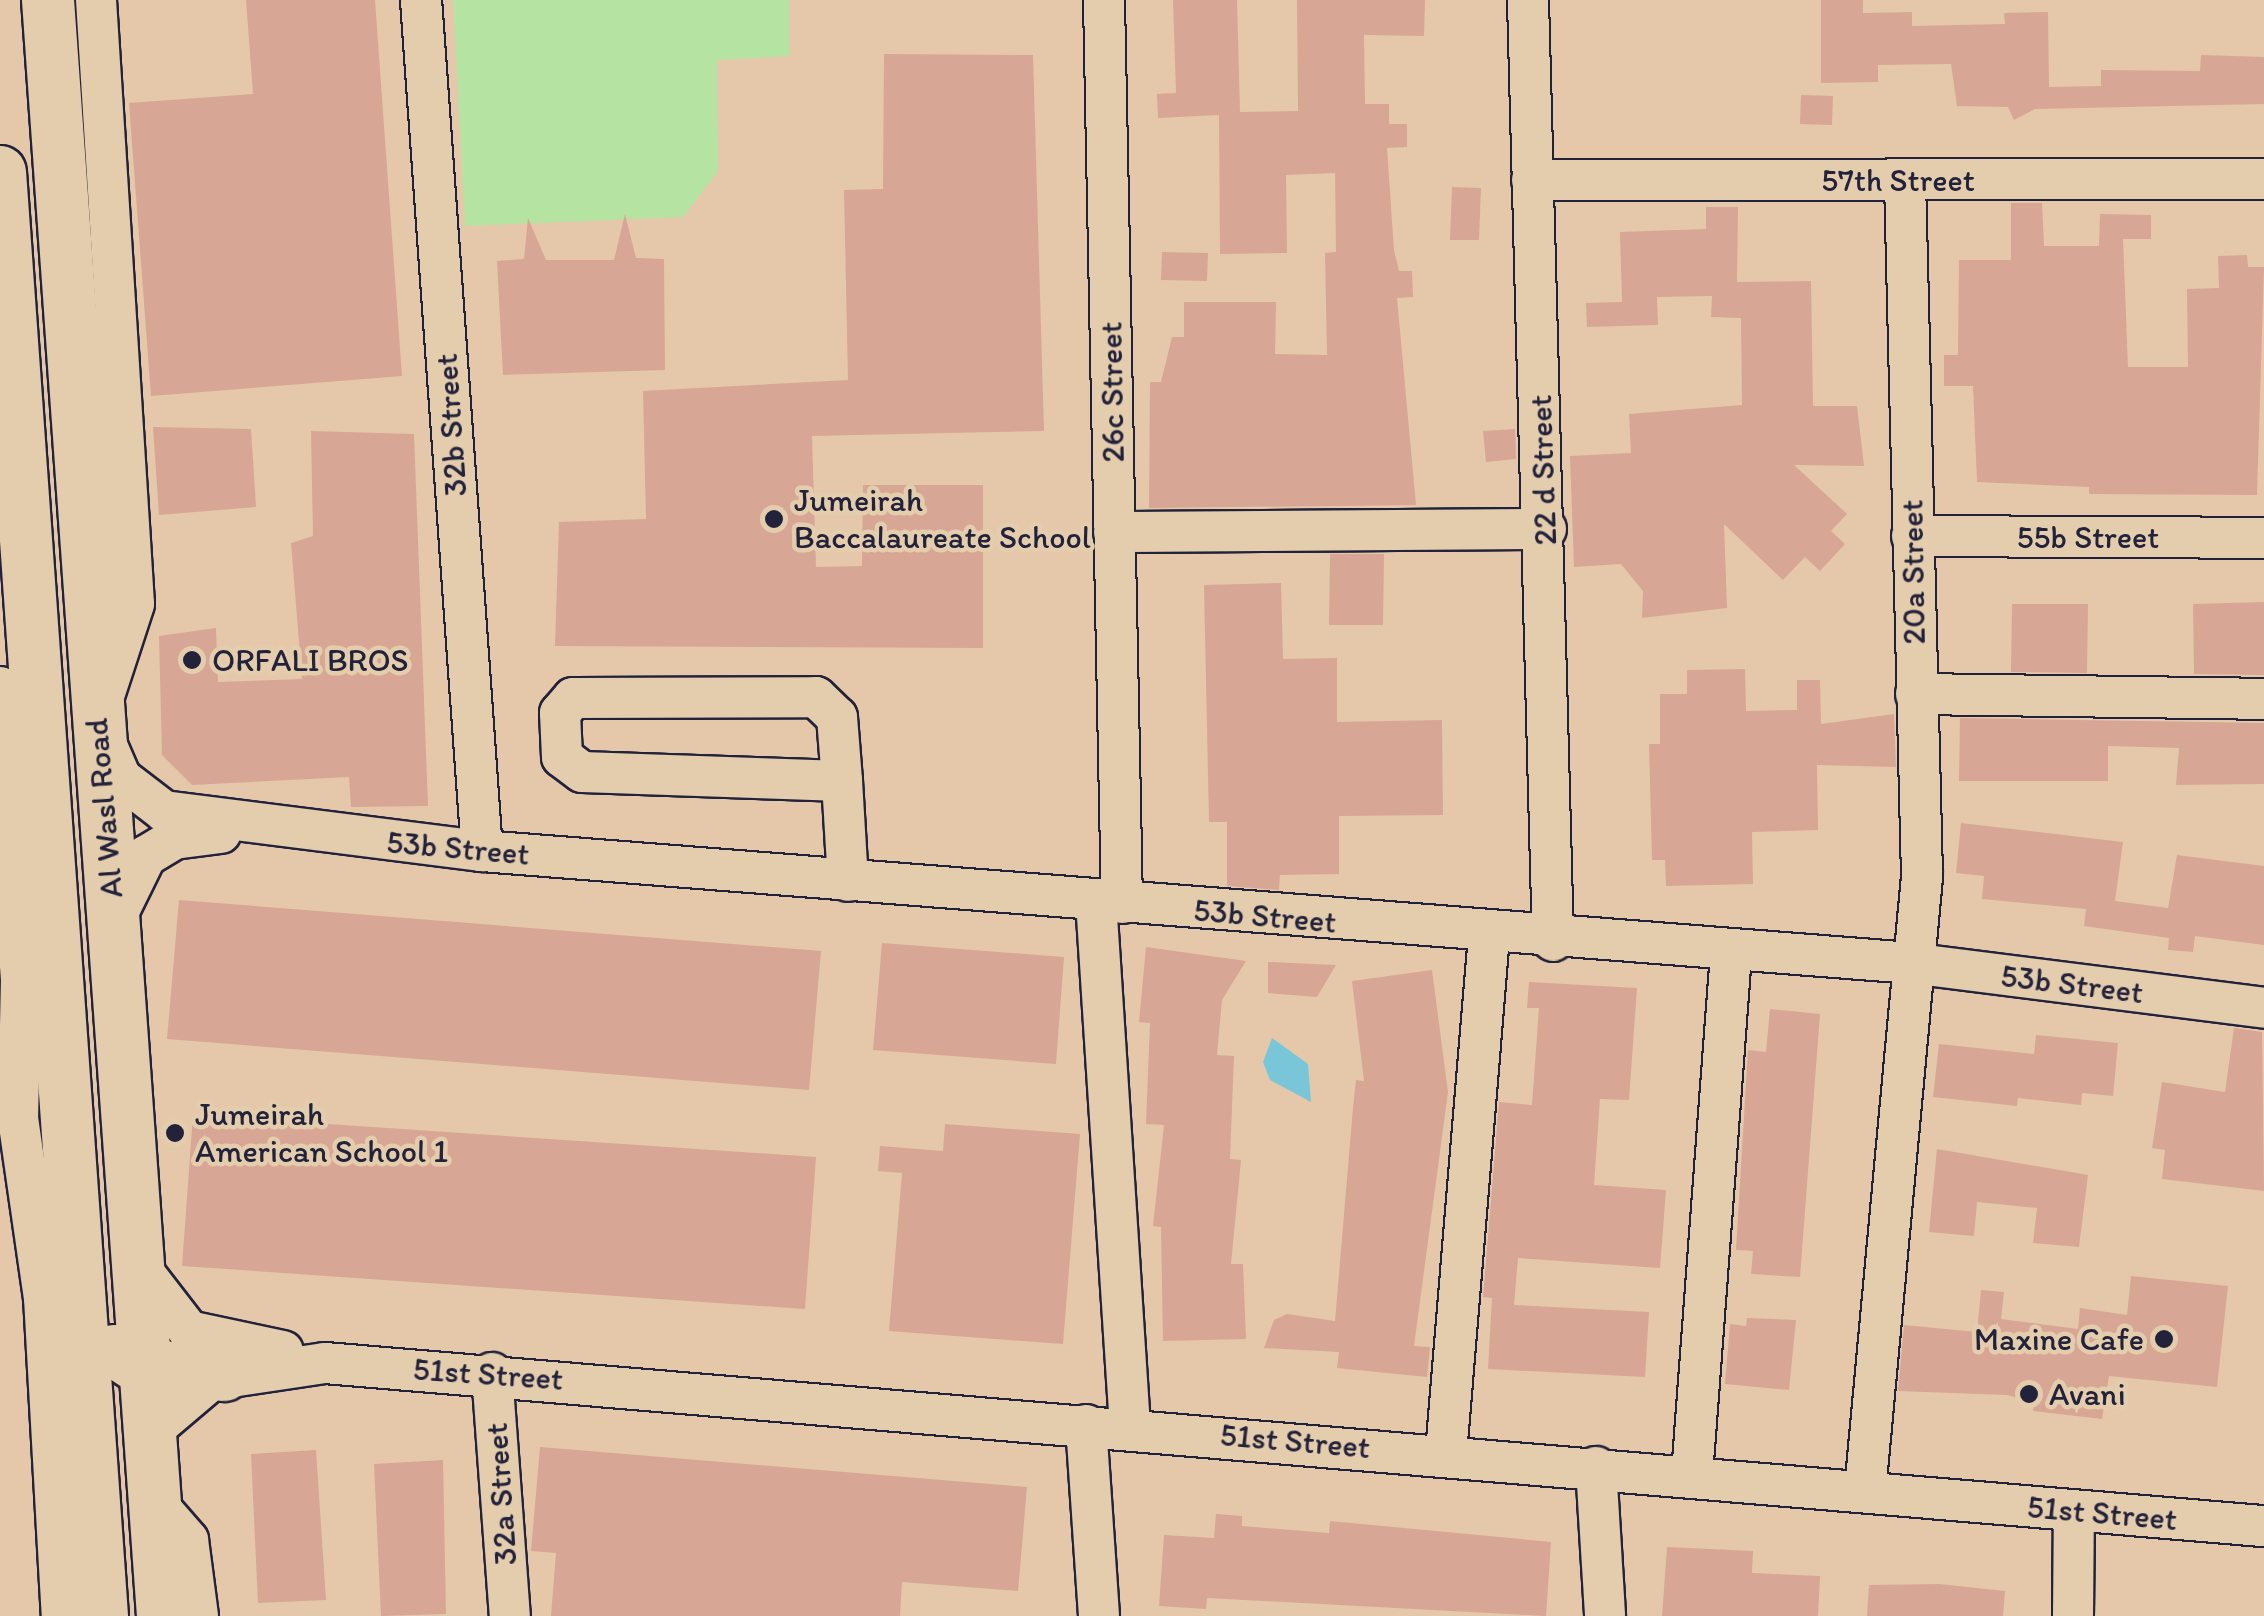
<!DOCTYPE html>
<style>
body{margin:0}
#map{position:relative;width:2264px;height:1616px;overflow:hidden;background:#e5c8aa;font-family:Itim,sans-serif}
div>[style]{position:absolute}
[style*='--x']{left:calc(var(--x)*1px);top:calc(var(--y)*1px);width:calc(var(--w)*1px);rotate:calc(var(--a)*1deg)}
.green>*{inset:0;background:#b5e3a2}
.water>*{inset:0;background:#79c6d9}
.building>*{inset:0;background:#d8a694}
.roads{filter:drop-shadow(2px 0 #22223b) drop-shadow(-2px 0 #22223b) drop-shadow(0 2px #22223b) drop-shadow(0 -2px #22223b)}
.minor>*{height:40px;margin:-20px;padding:0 20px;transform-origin:20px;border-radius:20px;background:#e4cdad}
.major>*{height:52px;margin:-26px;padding:0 26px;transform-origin:26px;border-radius:26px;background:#e4cdad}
.dots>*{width:28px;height:28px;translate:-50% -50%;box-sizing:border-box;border:5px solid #e4cdad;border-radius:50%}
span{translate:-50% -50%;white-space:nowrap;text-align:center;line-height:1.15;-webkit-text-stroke:9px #e4cdad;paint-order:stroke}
.street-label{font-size:32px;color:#22223b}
.poi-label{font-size:32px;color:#22223b}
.left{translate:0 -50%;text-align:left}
.right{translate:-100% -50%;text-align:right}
</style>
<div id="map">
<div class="green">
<i style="clip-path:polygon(453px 0,789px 0,789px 56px,717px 60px,718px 171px,683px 217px,465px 226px)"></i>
</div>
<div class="water">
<i style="clip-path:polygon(1272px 1038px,1308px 1064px,1311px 1102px,1270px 1080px,1263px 1062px)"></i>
</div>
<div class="building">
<i style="clip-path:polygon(246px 0,375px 0,402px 376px,151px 396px,129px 103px,253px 94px)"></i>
<i style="clip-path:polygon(1173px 0,1237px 0,1240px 112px,1298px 111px,1297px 0,1425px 0,1424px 36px,1364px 35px,1365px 104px,1389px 104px,1389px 124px,1407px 124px,1407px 147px,1387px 148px,1394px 250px,1399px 271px,1412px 271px,1413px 297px,1397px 298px,1416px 505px,1149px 508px,1150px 382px,1161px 382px,1172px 337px,1184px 337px,1184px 302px,1276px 302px,1275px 354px,1327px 355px,1325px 253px,1336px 252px,1335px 173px,1286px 175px,1287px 253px,1220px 254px,1219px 115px,1158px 118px,1157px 94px,1176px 93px)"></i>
<i style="clip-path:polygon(1821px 0,1863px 0,1863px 13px,1912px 12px,1912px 26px,2005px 24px,2004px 13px,2048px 12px,2049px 87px,2101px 86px,2101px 70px,2200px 71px,2201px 55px,2264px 57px,2264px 104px,2035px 109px,2014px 120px,2008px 107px,1957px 106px,1951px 64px,1878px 65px,1878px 82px,1821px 83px)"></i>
<i style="clip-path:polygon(884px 54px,1033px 55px,1044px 431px,812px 436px,816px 567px,862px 566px,863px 485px,983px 485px,983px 648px,555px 646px,559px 522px,646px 519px,643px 391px,848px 380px,844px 190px,883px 189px)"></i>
<i style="clip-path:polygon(1801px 95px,1833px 96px,1832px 125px,1800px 124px)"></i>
<i style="clip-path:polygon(1452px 187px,1481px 188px,1479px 240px,1450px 240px)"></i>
<i style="clip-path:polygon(2011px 203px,2042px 203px,2044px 246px,2099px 246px,2100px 214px,2151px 215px,2151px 239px,2123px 239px,2128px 367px,2188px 367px,2187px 289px,2219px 288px,2218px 256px,2247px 255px,2248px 267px,2264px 267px,2257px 495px,2089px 494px,2089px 487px,1977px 482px,1973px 386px,1944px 386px,1944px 355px,1958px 355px,1959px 260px,2011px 260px)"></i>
<i style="clip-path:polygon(1706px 207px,1738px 207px,1737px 282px,1811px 281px,1813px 406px,1857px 406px,1864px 466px,1794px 465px,1847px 514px,1831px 531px,1845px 544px,1820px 571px,1805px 557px,1783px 580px,1724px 524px,1727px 608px,1642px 618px,1643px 591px,1621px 564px,1574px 567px,1570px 456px,1631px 453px,1629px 414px,1742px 405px,1741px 318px,1711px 317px,1712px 296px,1657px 297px,1658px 325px,1587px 327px,1586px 303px,1622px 302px,1620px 232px,1706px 229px)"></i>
<i style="clip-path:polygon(625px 214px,636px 258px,664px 259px,665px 370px,503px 375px,497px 261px,524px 259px,528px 218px,546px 260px,614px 260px)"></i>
<i style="clip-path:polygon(1162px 252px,1208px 253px,1207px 281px,1161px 280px)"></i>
<i style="clip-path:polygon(153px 427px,251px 429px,256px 507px,159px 515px)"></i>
<i style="clip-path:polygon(1515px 429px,1516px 459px,1486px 462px,1483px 431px)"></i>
<i style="clip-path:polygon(311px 431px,414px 434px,428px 806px,351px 807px,349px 777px,192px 785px,162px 755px,159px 636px,216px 628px,218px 682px,302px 679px,291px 543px,313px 536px)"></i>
<i style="clip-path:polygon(1330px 554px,1384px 554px,1383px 625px,1329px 625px)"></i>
<i style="clip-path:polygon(1281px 583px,1283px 659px,1337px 658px,1337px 722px,1442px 720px,1443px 815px,1339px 816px,1339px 874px,1280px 875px,1279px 890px,1227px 886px,1227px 822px,1209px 822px,1204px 585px)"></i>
<i style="clip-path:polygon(2264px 602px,2264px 675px,2194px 674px,2193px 604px)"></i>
<i style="clip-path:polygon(2012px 604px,2088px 604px,2087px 673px,2011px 672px)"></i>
<i style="clip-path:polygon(1745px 669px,1746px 711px,1797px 710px,1797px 680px,1820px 680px,1821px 724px,1894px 714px,1896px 767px,1817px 765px,1818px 830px,1752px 832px,1753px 884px,1666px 886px,1665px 860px,1652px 860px,1649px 744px,1660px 744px,1660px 694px,1687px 694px,1687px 670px)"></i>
<i style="clip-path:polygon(1960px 718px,2264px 723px,2264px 784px,2176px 785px,2179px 748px,2108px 746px,2108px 781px,1959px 781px)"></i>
<i style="clip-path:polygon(1961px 823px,2123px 842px,2115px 901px,2168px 908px,2177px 855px,2264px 866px,2264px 945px,2195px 936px,2193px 952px,2168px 950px,2169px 938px,2084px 926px,2086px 909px,1982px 899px,1984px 876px,1956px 873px)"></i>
<i style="clip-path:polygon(179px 900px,821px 951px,809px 1090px,167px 1039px)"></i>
<i style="clip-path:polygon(882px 943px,1064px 957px,1056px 1064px,873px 1050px)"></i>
<i style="clip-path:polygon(1146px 947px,1246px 961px,1222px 1000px,1217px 1055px,1234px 1056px,1230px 1159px,1241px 1160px,1231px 1264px,1243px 1264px,1246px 1339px,1163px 1341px,1161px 1227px,1153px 1226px,1164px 1125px,1146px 1124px,1150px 1023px,1139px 1022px)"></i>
<i style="clip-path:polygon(1268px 962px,1336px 965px,1317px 997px,1268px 993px)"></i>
<i style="clip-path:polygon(1432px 970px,1448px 1092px,1414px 1346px,1430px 1347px,1427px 1377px,1337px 1368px,1339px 1352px,1264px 1348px,1274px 1320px,1287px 1314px,1335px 1321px,1353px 1108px,1356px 1080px,1364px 1081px,1352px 981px)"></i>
<i style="clip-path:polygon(1529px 982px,1637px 988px,1629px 1100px,1600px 1099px,1594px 1185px,1666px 1190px,1660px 1268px,1518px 1258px,1514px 1305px,1649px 1312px,1645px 1377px,1488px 1369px,1492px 1298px,1483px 1297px,1499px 1102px,1532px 1105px,1539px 1008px,1527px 1008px)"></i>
<i style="clip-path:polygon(1770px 1009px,1820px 1014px,1800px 1277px,1751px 1274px,1753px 1251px,1736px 1250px,1748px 1050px,1766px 1052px)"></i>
<i style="clip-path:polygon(2234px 1028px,2262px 1032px,2264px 1191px,2162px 1179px,2165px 1150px,2152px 1148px,2162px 1082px,2225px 1092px)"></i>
<i style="clip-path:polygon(2036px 1035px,2118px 1043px,2113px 1096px,2082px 1093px,2081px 1105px,2018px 1098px,2017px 1106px,1933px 1097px,1939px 1044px,2034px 1054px)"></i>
<i style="clip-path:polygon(193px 1115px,816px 1157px,805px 1309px,182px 1266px)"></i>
<i style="clip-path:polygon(945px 1124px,1080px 1134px,1063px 1344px,889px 1331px,902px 1173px,878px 1171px,880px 1146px,943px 1151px)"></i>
<i style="clip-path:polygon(1937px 1149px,2088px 1175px,2079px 1247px,2033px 1243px,2037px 1208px,1977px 1202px,1974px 1236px,1929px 1232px)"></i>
<i style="clip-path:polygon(2131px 1276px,2228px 1286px,2217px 1387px,2109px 1376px,2102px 1419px,2033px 1411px,2034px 1402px,2007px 1395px,1898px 1391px,1904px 1325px,1977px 1332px,1981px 1290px,2004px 1292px,2001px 1319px,2078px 1329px,2080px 1308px,2127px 1315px)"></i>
<i style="clip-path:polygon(1747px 1318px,1796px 1320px,1789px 1390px,1725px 1384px,1730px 1324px,1746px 1326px)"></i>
<i style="clip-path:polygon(540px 1447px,1027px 1487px,1018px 1591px,902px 1582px,900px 1616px,551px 1616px,556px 1553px,531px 1551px)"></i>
<i style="clip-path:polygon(316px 1450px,326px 1600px,258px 1603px,251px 1454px)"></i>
<i style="clip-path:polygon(443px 1460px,446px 1614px,381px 1616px,374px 1464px)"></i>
<i style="clip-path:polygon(1216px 1514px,1242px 1516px,1242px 1526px,1329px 1533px,1330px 1521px,1551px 1542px,1546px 1616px,1207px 1598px,1206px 1609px,1159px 1606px,1164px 1535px,1214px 1538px)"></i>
<i style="clip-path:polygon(1667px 1547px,1753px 1551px,1752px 1573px,1820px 1576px,1818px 1616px,1662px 1616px)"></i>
<i style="clip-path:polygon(1939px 1584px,2005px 1591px,2003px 1616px,1867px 1616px,1869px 1585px)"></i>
</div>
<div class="roads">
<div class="minor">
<i style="--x:96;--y:0;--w:605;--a:86.4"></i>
<i style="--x:134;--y:604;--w:122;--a:108.1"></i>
<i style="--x:96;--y:720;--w:63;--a:66.7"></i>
<i style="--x:121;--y:778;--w:54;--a:37.5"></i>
<i style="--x:164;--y:811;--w:321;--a:7.2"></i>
<i style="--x:482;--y:851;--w:1432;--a:4.48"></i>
<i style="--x:1910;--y:963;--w:357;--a:7.2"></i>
<i style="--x:421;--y:0;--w:853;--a:85.9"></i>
<i style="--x:1104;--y:0;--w:903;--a:88.86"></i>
<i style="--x:1528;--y:0;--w:941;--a:88.48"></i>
<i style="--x:1532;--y:180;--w:732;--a:-0.08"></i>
<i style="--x:1114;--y:532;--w:432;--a:-0.4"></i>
<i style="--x:1912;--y:536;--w:352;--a:0.3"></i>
<i style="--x:0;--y:687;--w:292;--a:85.9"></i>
<i style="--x:21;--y:978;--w:140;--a:91.2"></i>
<i style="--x:18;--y:1118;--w:182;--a:81.8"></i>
<i style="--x:44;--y:1298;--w:319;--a:86.8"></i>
<i style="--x:1916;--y:694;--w:348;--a:0.8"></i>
<i style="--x:816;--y:697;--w:29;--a:44"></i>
<i style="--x:837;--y:717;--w:64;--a:85.5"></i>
<i style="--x:842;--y:781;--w:260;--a:-178"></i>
<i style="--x:582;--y:772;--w:25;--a:-143"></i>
<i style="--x:562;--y:757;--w:44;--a:-92.6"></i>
<i style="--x:560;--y:713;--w:20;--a:-49"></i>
<i style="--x:573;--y:698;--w:243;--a:-0.2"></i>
<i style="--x:842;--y:781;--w:100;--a:86.6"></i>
<i style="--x:1096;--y:901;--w:527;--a:86.3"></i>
<i style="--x:117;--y:915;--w:66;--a:-63.8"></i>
<i style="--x:146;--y:856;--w:33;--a:-31"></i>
<i style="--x:174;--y:839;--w:47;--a:-7.3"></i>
<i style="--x:141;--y:1269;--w:78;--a:52.3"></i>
<i style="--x:189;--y:1331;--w:96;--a:12"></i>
<i style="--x:492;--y:1373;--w:244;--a:85.8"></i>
<i style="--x:1086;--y:1425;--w:191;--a:86.1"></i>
<i style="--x:150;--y:1432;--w:80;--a:-40.4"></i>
<i style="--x:211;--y:1380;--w:115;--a:-8.5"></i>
<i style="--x:325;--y:1363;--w:1946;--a:4.81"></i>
<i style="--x:1446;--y:1453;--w:519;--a:-85.25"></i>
<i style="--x:1596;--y:1467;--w:149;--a:86.5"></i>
<i style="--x:1692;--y:1475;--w:522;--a:-85.72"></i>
<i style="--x:1865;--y:1491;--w:618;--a:-84.7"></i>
<i style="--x:1922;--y:876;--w:695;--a:-91.4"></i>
<i style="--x:154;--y:1501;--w:52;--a:48.9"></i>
<i style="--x:188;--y:1540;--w:77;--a:82.5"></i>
<i style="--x:2073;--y:1616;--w:105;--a:-89.5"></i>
</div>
<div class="major">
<i style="--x:48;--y:0;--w:1620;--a:85.93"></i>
<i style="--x:0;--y:172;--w:1448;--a:85.96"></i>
<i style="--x:114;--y:1351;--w:22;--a:32"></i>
<i style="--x:133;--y:1363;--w:92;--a:7.5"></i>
</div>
</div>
<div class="dots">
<i style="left:774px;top:519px;background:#22223b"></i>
<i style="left:192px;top:660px;background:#22223b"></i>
<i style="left:175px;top:1133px;background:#22223b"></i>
<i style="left:2164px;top:1339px;background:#22223b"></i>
<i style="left:2029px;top:1394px;background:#22223b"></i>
</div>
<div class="street-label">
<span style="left:1898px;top:180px">57th Street</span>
<span style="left:1112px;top:392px;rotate:-91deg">26c Street</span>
<span style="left:451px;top:425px;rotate:-94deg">32b Street</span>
<span style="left:1543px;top:470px;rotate:-92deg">22 d Street</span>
<span style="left:2088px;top:537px">55b Street</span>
<span style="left:1913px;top:572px;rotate:-91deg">20a Street</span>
<span style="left:104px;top:808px;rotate:-95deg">Al Wasl Road</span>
<span style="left:458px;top:848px;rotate:5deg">53b Street</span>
<span style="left:1265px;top:916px;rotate:5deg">53b Street</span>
<span style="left:2072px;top:984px;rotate:7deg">53b Street</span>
<span style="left:488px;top:1374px;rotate:4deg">51st Street</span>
<span style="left:1295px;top:1441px;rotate:5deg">51st Street</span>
<span style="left:501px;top:1494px;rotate:-94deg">32a Street</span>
<span style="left:2102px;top:1513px;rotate:5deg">51st Street</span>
</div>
<div class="poi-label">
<span class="left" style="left:794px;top:519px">Jumeirah<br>Baccalaureate School</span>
<span class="left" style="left:212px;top:660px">ORFALI BROS</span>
<span class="left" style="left:195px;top:1133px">Jumeirah<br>American School 1</span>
<span class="right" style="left:2144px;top:1339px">Maxine Cafe</span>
<span class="left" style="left:2049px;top:1394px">Avani</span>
</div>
</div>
